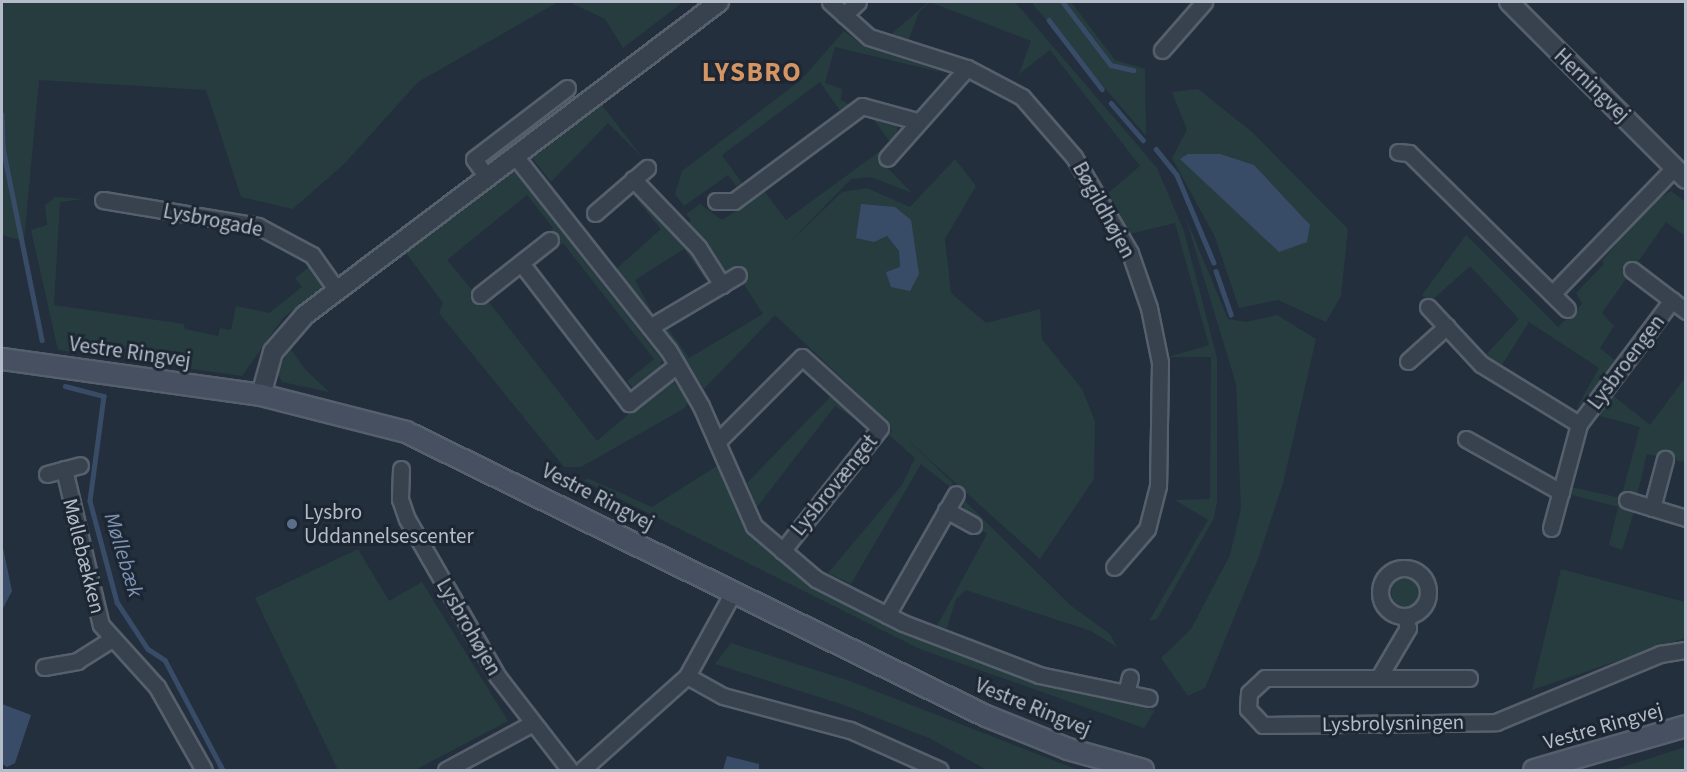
<!DOCTYPE html>
<meta charset="utf-8">
<style>
body{margin:0}
#map{position:relative;width:1687px;height:772px;overflow:hidden;background:#242f3e;font-family:"Source Sans 3",sans-serif}
div>[style]{position:absolute}
[style*='--x']{left:calc(var(--x)*1px);top:calc(var(--y)*1px);width:calc(var(--w)*1px);rotate:calc(var(--a)*1deg)}
.green>*{inset:0;background:#263c3f}
.round{border-radius:50%}
.water>*{inset:0;background:#394c67}
.stream>*{height:4.5px;margin:-2.25px;padding:0 2.25px;transform-origin:2.25px;border-radius:2.25px;background:#394c67}
.roads{filter:drop-shadow(2px 0 #565f6c) drop-shadow(-2px 0 #565f6c) drop-shadow(0 2px #565f6c) drop-shadow(0 -2px #565f6c)}
.minor>*{height:15px;margin:-7.5px;padding:0 7.5px;transform-origin:7.5px;border-radius:7.5px;background:#38414e}
.minor>.ring{margin:-7.5px;padding:0;box-sizing:content-box;background:none;border:15px solid #38414e;border-radius:50%}
.tertiary>*{height:18px;margin:-9px;padding:0 9px;transform-origin:9px;border-radius:9px;background:#38414e}
.secondary>*{height:20px;margin:-10px;padding:0 10px;transform-origin:10px;border-radius:10px;background:#465061}
.dots>*{width:16px;height:16px;translate:-50% -50%;box-sizing:border-box;border:3px solid #1d2633;border-radius:50%}
span{translate:-50% -50%;white-space:nowrap;text-align:center;line-height:1.15;-webkit-text-stroke:6px #1d2633;paint-order:stroke}
.street-label{font-size:21px;color:#b4bcc9}
.poi-label{font-size:21px;color:#b4bcc9}
.left{translate:0 -50%;text-align:left}
.water-label{font-size:22px;color:#7c92b1;font-style:italic}
.district-label{font-size:27px;color:#d59563;font-weight:700;letter-spacing:1.5px}
.frame{position:absolute;inset:0;border:3px solid #b4bcc9;pointer-events:none}
</style>
<div id="map">
<div class="green">
<i style="clip-path:polygon(2px 2px,558px 2px,418px 82px,345px 163px,293px 209px,241px 197px,206px 90px,39px 80px,24px 241px,2px 235px)"></i>
<i style="clip-path:polygon(569px 2px,683px 2px,623px 48px,605px 19px)"></i>
<i style="clip-path:polygon(928px 2px,1015px 2px,1157px 168px,1184px 231px,1217px 358px,1217px 501px,1214px 518px,1157px 619px,1149px 621px,1208px 520px,1175px 500px,1210px 499px,1211px 357px,1168px 357px,1209px 345px,1175px 223px,1130px 234px,1107px 194px,1140px 166px,1050px 50px,1019px 74px,1031px 41px,930px 2px,919px 12px,908px 41px,888px 37px)"></i>
<i style="clip-path:polygon(1031px 2px,1071px 2px,1115px 60px,1145px 69px,1146px 136px)"></i>
<i style="clip-path:polygon(844px 31px,866px 47px,949px 74px,835px 47px,825px 83px,842px 89px,841px 100px,852px 106px,841px 112px,820px 82px,722px 155px,742px 183px,736px 186px,728px 175px,684px 206px,675px 194px,682px 171px,801px 80px)"></i>
<i style="clip-path:polygon(1198px 89px,1252px 132px,1348px 229px,1341px 296px,1326px 322px,1278px 300px,1239px 308px,1215px 237px,1172px 158px,1187px 130px,1172px 92px)"></i>
<i style="clip-path:polygon(601px 104px,642px 157px,608px 123px,551px 182px,532px 158px)"></i>
<i style="clip-path:polygon(evenodd,870px 115px,898px 122px,896px 138px,879px 159px,912px 193px,871px 177px,851px 179px,789px 243px,842px 192px,867px 188px,910px 207px,955px 159px,976px 186px,945px 239px,951px 293px,986px 323px,1040px 309px,1042px 339px,1082px 389px,1095px 421px,1094px 479px,1040px 559px,902px 435px,953px 483px,950px 487px,921px 464px,851px 584px,828px 573px,902px 485px,915px 458px,889px 435px,892px 431px,870px 405px,775px 315px,704px 389px,666px 333px,667px 327px,689px 358px,763px 314px,735px 270px,725px 273px,685px 226px,691px 220px,686px 214px,700px 204px,722px 220px,765px 192px,786px 220px,891px 143px,870px 115px,911px 220px,910px 291px,899px 251px,887px 236px,911px 220px)"></i>
<i style="clip-path:polygon(513px 170px,662px 360px,661px 366px,633px 388px,627px 381px,654px 359px,563px 243px,557px 248px,547px 233px,553px 228px,527px 195px,447px 260px,483px 303px,488px 301px,597px 441px,671px 378px,689px 401px,685px 408px,581px 467px,564px 467px,439px 313px,443px 303px,406px 253px)"></i>
<i style="clip-path:polygon(1671px 191px,1685px 202px,1685px 236px,1666px 222px,1602px 313px,1614px 326px,1600px 348px,1617px 362px,1575px 411px,1599px 368px,1529px 322px,1500px 368px,1484px 357px,1519px 319px,1470px 266px,1431px 301px,1422px 295px,1466px 235px,1558px 327px,1582px 304px,1576px 293px,1604px 264px,1602px 261px,1650px 204px)"></i>
<i style="clip-path:polygon(633px 195px,694px 253px,707px 275px,706px 280px,684px 249px,635px 280px,652px 312px,616px 269px,661px 229px)"></i>
<i style="clip-path:polygon(55px 197px,84px 199px,60px 202px,54px 305px,184px 324px,185px 329px,218px 336px,220px 328px,231px 330px,236px 306px,269px 313px,302px 287px,295px 278px,309px 267px,324px 286px,283px 318px,242px 376px,58px 350px,31px 230px,47px 225px,45px 205px)"></i>
<i style="clip-path:polygon(1185px 216px,1228px 319px,1246px 322px,1277px 315px,1316px 339px,1283px 483px,1258px 559px,1205px 688px,1188px 696px,1161px 658px,1191px 629px,1230px 555px,1241px 508px,1236px 384px)"></i>
<i style="clip-path:polygon(290px 348px,305px 369px,329px 392px,282px 382px,277px 372px)"></i>
<i style="clip-path:polygon(805px 367px,866px 426px,835px 406px,757px 507px,747px 483px,830px 397px)"></i>
<i style="clip-path:polygon(1685px 378px,1685px 457px,1683px 462px,1647px 454px,1637px 495px,1628px 493px,1635px 509px,1622px 550px,1609px 545px,1618px 507px,1568px 494px,1571px 487px,1621px 498px,1640px 427px,1593px 414px,1610px 393px,1650px 425px)"></i>
<i style="clip-path:polygon(720px 464px,748px 531px,814px 584px,1037px 681px,1155px 710px,1144px 728px,920px 649px,584px 481px,587px 478px,652px 507px)"></i>
<i style="clip-path:polygon(962px 498px,1070px 605px,1110px 634px,1117px 647px,1091px 631px,966px 590px,956px 599px,947px 628px,937px 626px,987px 534px,976px 526px,980px 519px,964px 509px)"></i>
<i style="clip-path:polygon(358px 549px,389px 601px,422px 582px,508px 721px,415px 770px,338px 770px,255px 598px)"></i>
<i style="clip-path:polygon(1561px 569px,1685px 602px,1685px 638px,1532px 690px)"></i>
<i class="round" style="left:1391px;top:574px;width:34px;height:34px"></i>
<i style="clip-path:polygon(731px 643px,847px 680px,1078px 770px,987px 770px,929px 738px,841px 704px,715px 664px)"></i>
<i style="clip-path:polygon(1685px 747px,1685px 770px,1613px 770px)"></i>
</div>
<div class="water">
<i style="clip-path:polygon(1188px 154px,1220px 154px,1254px 165px,1310px 225px,1307px 242px,1279px 252px,1180px 159px)"></i>
<i style="clip-path:polygon(861px 204px,895px 207px,911px 220px,919px 274px,910px 291px,891px 287px,886px 272px,900px 267px,899px 251px,887px 236px,874px 242px,856px 238px)"></i>
<i style="clip-path:polygon(2px 543px,12px 591px,2px 610px)"></i>
<i style="clip-path:polygon(2px 704px,31px 715px,15px 763px,7px 767px,2px 764px)"></i>
<i style="clip-path:polygon(727px 756px,759px 764px,759px 770px,723px 770px)"></i>
</div>
<div class="stream">
<i style="--x:1063;--y:2;--w:79;--a:52.7"></i>
<i style="--x:1111;--y:65;--w:23;--a:13"></i>
<i style="--x:1049;--y:20;--w:87;--a:52.5"></i>
<i style="--x:1111;--y:103;--w:49;--a:49.1"></i>
<i style="--x:2;--y:114;--w:34;--a:88"></i>
<i style="--x:3;--y:148;--w:196;--a:78.5"></i>
<i style="--x:1156;--y:149;--w:33;--a:51"></i>
<i style="--x:1177;--y:175;--w:95;--a:67.2"></i>
<i style="--x:1216;--y:271;--w:46;--a:70.8"></i>
<i style="--x:65;--y:386;--w:40;--a:14.4"></i>
<i style="--x:104;--y:396;--w:106;--a:97.6"></i>
<i style="--x:90;--y:501;--w:105;--a:75"></i>
<i style="--x:117;--y:602;--w:56;--a:56.6"></i>
<i style="--x:148;--y:649;--w:20;--a:33"></i>
<i style="--x:165;--y:660;--w:124;--a:62.2"></i>
</div>
<div class="roads">
<div class="minor">
<i style="--x:830;--y:2;--w:52;--a:41.9"></i>
<i style="--x:869;--y:37;--w:103;--a:17.6"></i>
<i style="--x:967;--y:68;--w:120;--a:131.6"></i>
<i style="--x:844;--y:15;--w:19;--a:-43"></i>
<i style="--x:1162;--y:50;--w:64;--a:-48.8"></i>
<i style="--x:967;--y:68;--w:62;--a:27.8"></i>
<i style="--x:1022;--y:97;--w:79;--a:49.1"></i>
<i style="--x:1074;--y:157;--w:111;--a:59.7"></i>
<i style="--x:1130;--y:253;--w:58;--a:70.9"></i>
<i style="--x:1149;--y:308;--w:55;--a:78.5"></i>
<i style="--x:1160;--y:362;--w:124;--a:90.9"></i>
<i style="--x:1158;--y:486;--w:44;--a:104.3"></i>
<i style="--x:1147;--y:529;--w:50;--a:131"></i>
<i style="--x:1398;--y:152;--w:11;--a:5"></i>
<i style="--x:1409;--y:153;--w:222;--a:44.6"></i>
<i style="--x:515;--y:156;--w:248;--a:51.7"></i>
<i style="--x:669;--y:351;--w:64;--a:59.8"></i>
<i style="--x:701;--y:406;--w:131;--a:66.2"></i>
<i style="--x:754;--y:526;--w:82;--a:40.5"></i>
<i style="--x:816;--y:579;--w:97;--a:26.8"></i>
<i style="--x:903;--y:623;--w:146;--a:20.9"></i>
<i style="--x:1039;--y:675;--w:112;--a:11.8"></i>
<i style="--x:487;--y:177;--w:22;--a:-126"></i>
<i style="--x:474;--y:159;--w:117;--a:-37.4"></i>
<i style="--x:633;--y:179;--w:94;--a:46.3"></i>
<i style="--x:698;--y:247;--w:45;--a:57.7"></i>
<i style="--x:103;--y:200;--w:157;--a:9.5"></i>
<i style="--x:258;--y:226;--w:61;--a:28.2"></i>
<i style="--x:312;--y:255;--w:42;--a:54.8"></i>
<i style="--x:716;--y:201;--w:18;--a:0"></i>
<i style="--x:734;--y:201;--w:159;--a:-36.6"></i>
<i style="--x:862;--y:106;--w:57;--a:15.3"></i>
<i style="--x:595;--y:213;--w:69;--a:-40.9"></i>
<i style="--x:521;--y:263;--w:177;--a:52.4"></i>
<i style="--x:629;--y:403;--w:61;--a:-38.4"></i>
<i style="--x:1632;--y:270;--w:68;--a:37.2"></i>
<i style="--x:1552;--y:294;--w:175;--a:-45.9"></i>
<i style="--x:480;--y:295;--w:89;--a:-38.2"></i>
<i style="--x:1428;--y:307;--w:78;--a:47.1"></i>
<i style="--x:1481;--y:364;--w:115;--a:31.5"></i>
<i style="--x:650;--y:327;--w:102;--a:-30.6"></i>
<i style="--x:1408;--y:361;--w:52;--a:-41.9"></i>
<i style="--x:1466;--y:439;--w:109;--a:29.2"></i>
<i style="--x:717;--y:442;--w:120;--a:-45"></i>
<i style="--x:802;--y:357;--w:105;--a:42.3"></i>
<i style="--x:880;--y:428;--w:157;--a:128.5"></i>
<i style="--x:64;--y:469;--w:160;--a:76.7"></i>
<i style="--x:101;--y:625;--w:84;--a:47.9"></i>
<i style="--x:157;--y:687;--w:95;--a:60.5"></i>
<i style="--x:401;--y:469;--w:30;--a:92"></i>
<i style="--x:400;--y:499;--w:21;--a:71"></i>
<i style="--x:407;--y:519;--w:182;--a:60.1"></i>
<i style="--x:498;--y:677;--w:118;--a:52.3"></i>
<i style="--x:47;--y:474;--w:34;--a:-15"></i>
<i style="--x:1627;--y:500;--w:62;--a:17"></i>
<i style="--x:1652;--y:508;--w:51;--a:-75.1"></i>
<i style="--x:946;--y:510;--w:31;--a:29"></i>
<i style="--x:1551;--y:528;--w:108;--a:-74.9"></i>
<i style="--x:1579;--y:424;--w:155;--a:-53.1"></i>
<i class="ring" style="left:1380px;top:568px;width:33px;height:33px"></i>
<i style="--x:887;--y:615;--w:139;--a:-60.3"></i>
<i style="--x:44;--y:667;--w:34;--a:-10"></i>
<i style="--x:77;--y:661;--w:41;--a:-32.2"></i>
<i style="--x:687;--y:676;--w:41;--a:29.1"></i>
<i style="--x:723;--y:696;--w:131;--a:15"></i>
<i style="--x:850;--y:730;--w:98;--a:24"></i>
<i style="--x:1379;--y:677;--w:57;--a:-59.4"></i>
<i style="--x:1408;--y:628;--w:12;--a:-104"></i>
<i style="--x:1469;--y:678;--w:204;--a:180"></i>
<i style="--x:1265;--y:678;--w:22;--a:137"></i>
<i style="--x:1249;--y:693;--w:16;--a:94"></i>
<i style="--x:1248;--y:709;--w:22;--a:47"></i>
<i style="--x:1263;--y:725;--w:233;--a:-0.7"></i>
<i style="--x:1496;--y:722;--w:178;--a:-22.5"></i>
<i style="--x:1660;--y:654;--w:26;--a:-9"></i>
<i style="--x:1126;--y:693;--w:16;--a:-76"></i>
<i style="--x:446;--y:770;--w:97;--a:-28.4"></i>
<i style="--x:582;--y:770;--w:141;--a:-41.8"></i>
<i style="--x:687;--y:676;--w:94;--a:-61.2"></i>
</div>
<div class="tertiary">
<i style="--x:1509;--y:2;--w:250;--a:45"></i>
<i style="--x:261;--y:395;--w:45;--a:-74.4"></i>
<i style="--x:273;--y:352;--w:49;--a:-49.1"></i>
<i style="--x:305;--y:315;--w:519;--a:-37.09"></i>
</div>
<div class="secondary">
<i style="--x:2;--y:359;--w:261;--a:7.9"></i>
<i style="--x:261;--y:395;--w:150;--a:14.3"></i>
<i style="--x:406;--y:432;--w:646;--a:26.09"></i>
<i style="--x:986;--y:716;--w:88;--a:21.9"></i>
<i style="--x:1068;--y:749;--w:78;--a:15.6"></i>
<i style="--x:1534;--y:770;--w:158;--a:-16.1"></i>
</div>
</div>
<div class="dots">
<i style="left:292px;top:524px;background:#5c6f8a"></i>
</div>
<div class="street-label">
<span style="left:1592px;top:85px;rotate:44deg">Herningvej</span>
<span style="left:1104px;top:210px;rotate:61deg">Bøgildhøjen</span>
<span style="left:213px;top:220px;rotate:11deg">Lysbrogade</span>
<span style="left:130px;top:352px;rotate:8deg">Vestre Ringvej</span>
<span style="left:1626px;top:362px;rotate:-53deg">Lysbroengen</span>
<span style="left:834px;top:485px;rotate:-51deg">Lysbrovænget</span>
<span style="left:598px;top:497px;rotate:27deg">Vestre Ringvej</span>
<span style="left:84px;top:556px;rotate:76deg">Møllebækken</span>
<span style="left:469px;top:627px;rotate:60deg">Lysbrohøjen</span>
<span style="left:1033px;top:707px;rotate:22deg">Vestre Ringvej</span>
<span style="left:1393px;top:723px;rotate:-1deg">Lysbrolysningen</span>
<span style="left:1603px;top:726px;rotate:-16deg">Vestre Ringvej</span>
</div>
<div class="poi-label">
<span class="left" style="left:304px;top:524px">Lysbro<br>Uddannelsescenter</span>
</div>
<div class="water-label">
<span style="left:123px;top:555px;rotate:73deg">Møllebæk</span>
</div>
<div class="district-label">
<span style="left:752px;top:73px">LYSBRO</span>
</div>
<div class="frame"></div>
</div>
